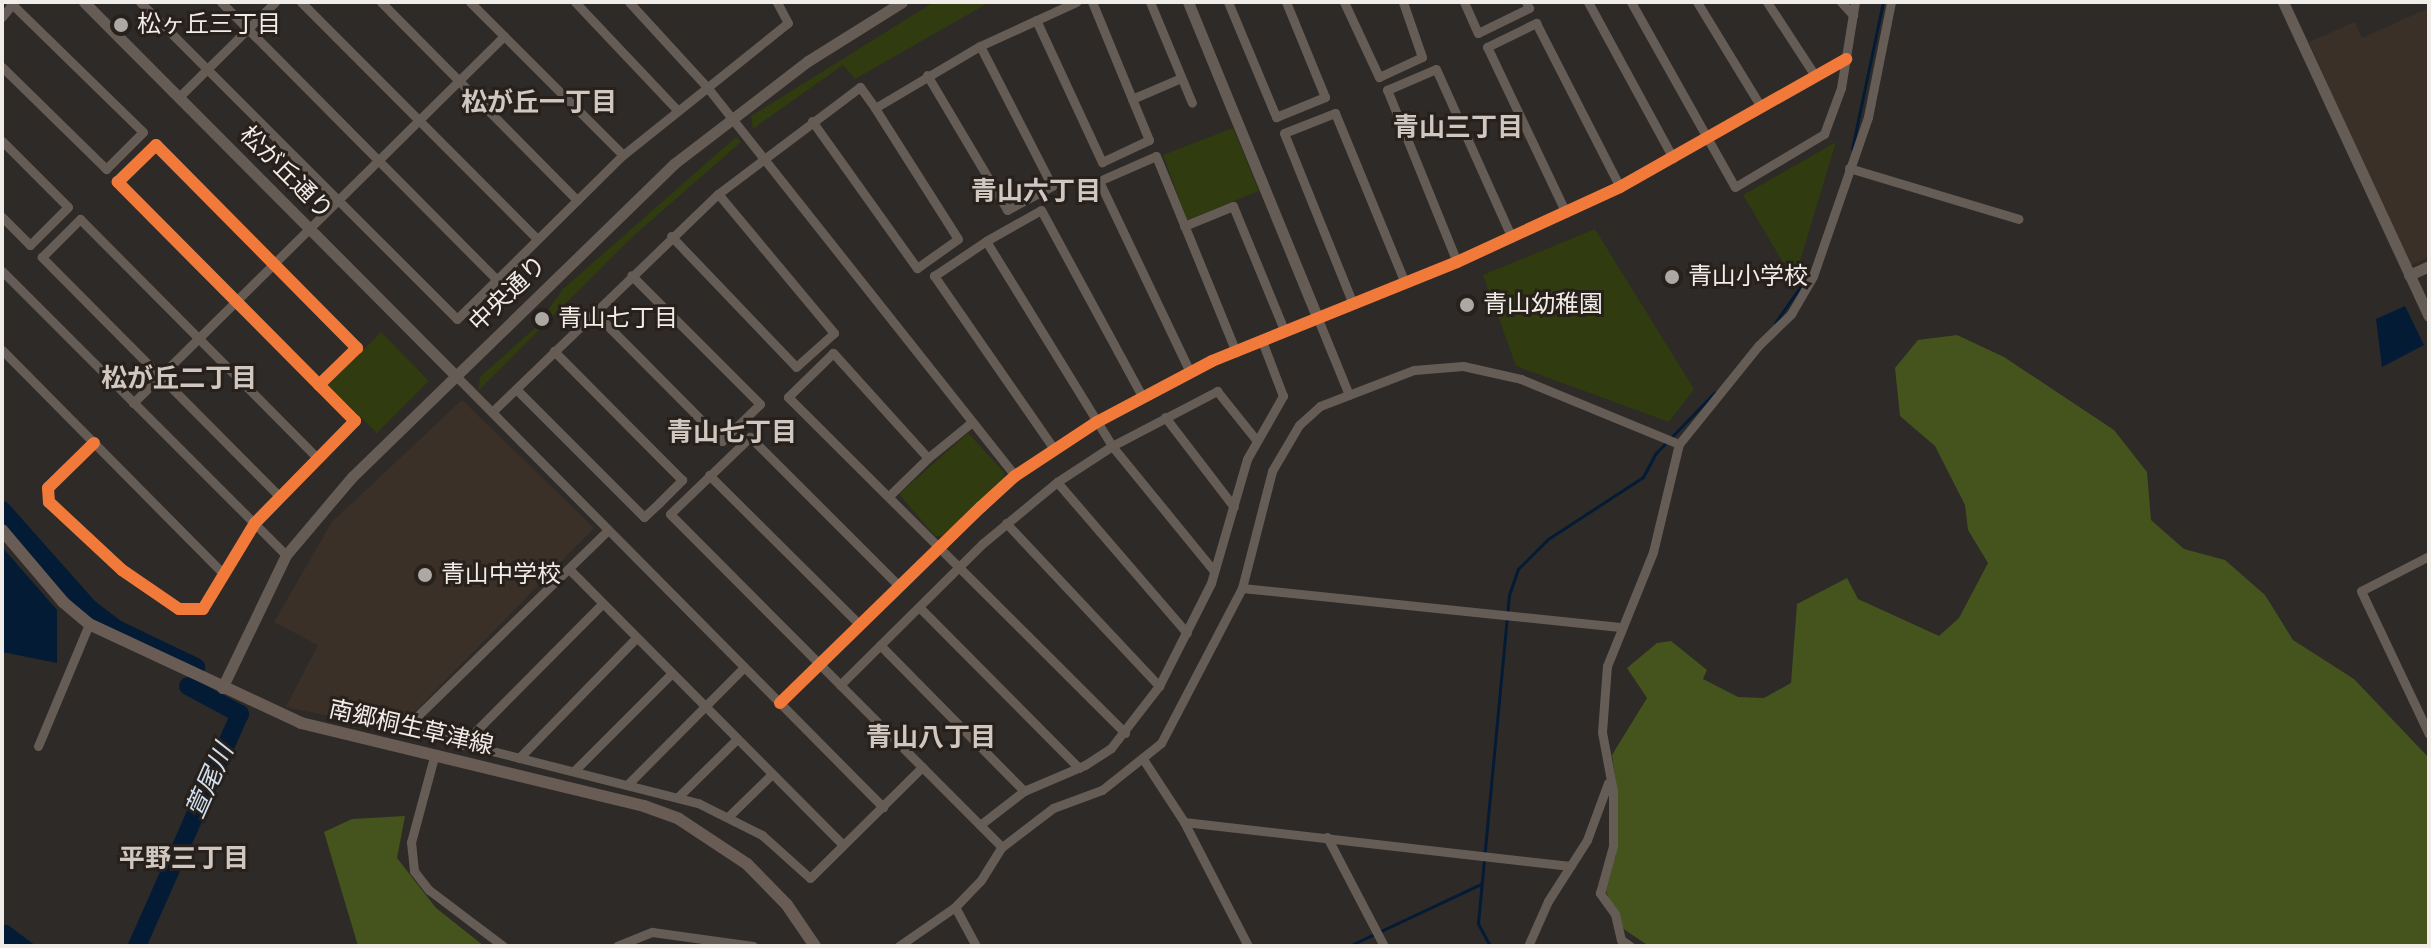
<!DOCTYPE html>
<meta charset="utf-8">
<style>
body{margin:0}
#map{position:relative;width:2431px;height:948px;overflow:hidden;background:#2e2a27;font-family:Roboto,"Noto Sans JP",sans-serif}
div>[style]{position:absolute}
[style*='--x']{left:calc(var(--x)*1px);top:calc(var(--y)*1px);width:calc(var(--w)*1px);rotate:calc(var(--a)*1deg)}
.built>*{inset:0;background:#3b3027}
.green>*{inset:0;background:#303b0f}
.forest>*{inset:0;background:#44541c}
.water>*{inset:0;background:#041b36}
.stream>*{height:3px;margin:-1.5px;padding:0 1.5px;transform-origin:1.5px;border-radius:1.5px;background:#041b36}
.river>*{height:18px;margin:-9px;padding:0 9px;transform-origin:9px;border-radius:9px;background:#041b36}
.minor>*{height:9px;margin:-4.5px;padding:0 4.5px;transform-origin:4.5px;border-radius:4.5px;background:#655c55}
.tertiary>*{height:11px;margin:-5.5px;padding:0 5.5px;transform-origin:5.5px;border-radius:5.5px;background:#655c55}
.secondary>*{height:12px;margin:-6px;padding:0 6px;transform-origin:6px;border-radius:6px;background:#695c55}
.cycleway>*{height:12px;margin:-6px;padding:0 6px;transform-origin:6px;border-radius:6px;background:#f17a3a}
.dots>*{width:22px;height:22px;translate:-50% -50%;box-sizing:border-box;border:4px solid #27201b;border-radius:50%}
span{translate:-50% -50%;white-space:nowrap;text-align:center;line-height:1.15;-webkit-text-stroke:6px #27201b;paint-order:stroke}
.poi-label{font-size:24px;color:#f0ece8}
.left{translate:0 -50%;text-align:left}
.street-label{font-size:24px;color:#f0ece8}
.neighbourhood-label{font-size:26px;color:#d0c7c0;font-weight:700}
.water-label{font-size:26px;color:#cfdff0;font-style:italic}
.frame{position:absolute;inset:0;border:4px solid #f0ece8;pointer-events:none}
</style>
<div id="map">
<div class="built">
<i style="clip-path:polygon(2429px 8px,2429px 257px,2409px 266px,2309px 42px,2355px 22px,2362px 38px)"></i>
<i style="clip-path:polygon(462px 400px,594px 528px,397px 730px,286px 707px,318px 645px,274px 622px,332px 522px)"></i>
</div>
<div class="green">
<i style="clip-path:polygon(934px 2px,990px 2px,855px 79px,843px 65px,753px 129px,751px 116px)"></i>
<i style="clip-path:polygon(1233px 128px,1259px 191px,1187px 220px,1163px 155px)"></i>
<i style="clip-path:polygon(736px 137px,741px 142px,631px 238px,478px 391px,480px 377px,535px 328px,563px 289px)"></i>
<i style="clip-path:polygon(1836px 142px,1794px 281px,1743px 195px)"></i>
<i style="clip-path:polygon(1595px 229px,1694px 389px,1669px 422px,1516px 366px,1483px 275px)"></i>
<i style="clip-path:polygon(381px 332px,429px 381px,377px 433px,328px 385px)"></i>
<i style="clip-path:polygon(968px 433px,1004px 472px,1004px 481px,942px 536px,935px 536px,899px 494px)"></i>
</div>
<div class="forest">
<i style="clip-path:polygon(1957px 335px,2004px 357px,2114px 430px,2147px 472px,2151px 520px,2184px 549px,2225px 560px,2265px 595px,2293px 640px,2354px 679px,2429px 758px,2429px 946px,1649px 946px,1622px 928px,1604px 887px,1616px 855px,1618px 796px,1612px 755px,1647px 698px,1627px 668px,1657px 643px,1671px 641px,1707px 670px,1703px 679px,1738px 697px,1764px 698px,1791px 683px,1797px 604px,1847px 578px,1858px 599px,1939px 636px,1959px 618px,1988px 563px,1968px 530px,1965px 505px,1935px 446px,1900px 416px,1895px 368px,1918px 340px)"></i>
<i style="clip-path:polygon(405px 816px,397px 858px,436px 908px,484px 946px,358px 946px,324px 832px,352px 819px)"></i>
</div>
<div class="water">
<i style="clip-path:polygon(2405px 306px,2424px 345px,2382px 367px,2376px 319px)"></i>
<i style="clip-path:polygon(2px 547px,57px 610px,57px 663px,2px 652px)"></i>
<i style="clip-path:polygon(2px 925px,8px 925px,36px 946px,2px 946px)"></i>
</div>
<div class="stream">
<i style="--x:1852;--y:149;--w:150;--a:-78.1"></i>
<i style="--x:1775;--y:323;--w:52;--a:-55.1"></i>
<i style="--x:1349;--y:946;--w:146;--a:-25.2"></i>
<i style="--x:1490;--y:946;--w:26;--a:-118"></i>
<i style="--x:1478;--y:923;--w:329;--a:-84.6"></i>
<i style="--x:1509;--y:595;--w:28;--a:-71"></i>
<i style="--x:1518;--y:569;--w:42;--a:-45"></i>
<i style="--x:1548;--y:539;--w:113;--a:-33.1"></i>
<i style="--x:1643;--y:477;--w:26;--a:-62"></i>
<i style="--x:1655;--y:454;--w:86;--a:-45.9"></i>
</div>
<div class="river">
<i style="--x:2;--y:510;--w:131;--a:48.4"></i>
<i style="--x:89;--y:608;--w:35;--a:37"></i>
<i style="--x:117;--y:629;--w:88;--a:25.7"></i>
<i style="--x:137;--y:946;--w:254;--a:-66.1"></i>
<i style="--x:240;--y:714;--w:59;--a:-151.7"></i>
</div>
<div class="minor">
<i style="--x:140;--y:2;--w:448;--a:45"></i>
<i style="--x:457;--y:319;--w:233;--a:-44.7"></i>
<i style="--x:623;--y:155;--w:211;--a:-38.7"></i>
<i style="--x:788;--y:23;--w:24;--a:-118"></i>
<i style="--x:221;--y:2;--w:392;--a:45.2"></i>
<i style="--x:301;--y:2;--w:334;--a:45.1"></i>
<i style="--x:381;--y:2;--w:279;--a:45.3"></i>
<i style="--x:470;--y:2;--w:216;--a:45"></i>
<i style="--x:575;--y:2;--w:149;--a:46.6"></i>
<i style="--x:629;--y:2;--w:115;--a:47.5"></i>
<i style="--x:707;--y:87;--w:496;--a:51.6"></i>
<i style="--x:1150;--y:2;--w:109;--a:67.4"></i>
<i style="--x:1228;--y:2;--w:125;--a:67.3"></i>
<i style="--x:1276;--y:117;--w:53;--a:-22.2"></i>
<i style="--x:1325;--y:97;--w:103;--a:-112.3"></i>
<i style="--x:1344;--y:2;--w:83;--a:65"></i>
<i style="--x:1379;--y:77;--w:47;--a:-24.9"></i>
<i style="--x:1422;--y:57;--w:58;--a:-109.1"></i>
<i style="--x:1464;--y:2;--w:34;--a:66"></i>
<i style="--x:1478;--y:33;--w:57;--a:-26.1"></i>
<i style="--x:1529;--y:8;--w:7;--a:-117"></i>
<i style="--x:1588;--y:2;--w:178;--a:61.4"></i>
<i style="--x:1631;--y:2;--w:212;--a:60.7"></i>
<i style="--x:1735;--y:187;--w:104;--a:-30.8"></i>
<i style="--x:1824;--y:134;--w:49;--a:-69.7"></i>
<i style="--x:1841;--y:88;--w:87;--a:-80.8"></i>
<i style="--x:1697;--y:2;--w:123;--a:58.6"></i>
<i style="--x:1767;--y:2;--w:86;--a:56.9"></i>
<i style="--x:1841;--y:2;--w:18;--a:47"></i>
<i style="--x:2;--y:17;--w:19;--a:-51"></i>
<i style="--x:1036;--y:20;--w:157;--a:65.1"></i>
<i style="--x:1102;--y:162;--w:52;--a:-25.1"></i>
<i style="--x:1149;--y:140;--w:149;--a:-112.4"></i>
<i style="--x:2;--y:67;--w:146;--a:44.4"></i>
<i style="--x:106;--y:169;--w:52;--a:-45"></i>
<i style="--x:143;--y:132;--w:186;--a:-135.7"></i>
<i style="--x:927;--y:75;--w:157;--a:59.3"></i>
<i style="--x:1007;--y:210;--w:51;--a:-28.1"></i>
<i style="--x:1052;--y:186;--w:157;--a:-117.2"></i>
<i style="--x:180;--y:96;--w:134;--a:-44.7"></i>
<i style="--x:1132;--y:99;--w:53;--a:-23.2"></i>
<i style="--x:812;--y:121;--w:181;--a:54.5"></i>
<i style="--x:917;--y:268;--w:50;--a:-35.3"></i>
<i style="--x:958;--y:239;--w:155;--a:-122.4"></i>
<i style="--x:2;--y:141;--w:93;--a:45"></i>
<i style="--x:68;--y:207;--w:54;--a:135"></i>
<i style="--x:30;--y:245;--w:40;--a:-135"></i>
<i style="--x:1849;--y:168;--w:177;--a:16.7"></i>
<i style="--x:1566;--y:213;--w:184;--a:-115.4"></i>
<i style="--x:1487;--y:47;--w:55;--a:-26.1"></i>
<i style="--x:1536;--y:23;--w:184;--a:62.9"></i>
<i style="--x:1184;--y:226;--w:53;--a:-22.2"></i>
<i style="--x:1233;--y:206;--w:136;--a:67.6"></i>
<i style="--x:671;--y:236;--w:181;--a:46.3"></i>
<i style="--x:796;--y:367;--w:51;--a:-41.8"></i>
<i style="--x:834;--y:333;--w:181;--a:-129.8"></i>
<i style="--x:986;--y:241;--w:241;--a:58.4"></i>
<i style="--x:1112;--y:446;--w:161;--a:50.8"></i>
<i style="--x:1457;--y:262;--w:186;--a:-112.1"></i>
<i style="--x:1387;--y:90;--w:53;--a:-23.2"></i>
<i style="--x:1436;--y:69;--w:185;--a:65.8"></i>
<i style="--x:2;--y:271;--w:402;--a:45"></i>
<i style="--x:1353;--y:304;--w:184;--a:-112"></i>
<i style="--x:1284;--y:133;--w:55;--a:-21.4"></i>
<i style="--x:1335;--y:113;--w:184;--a:67.6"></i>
<i style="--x:594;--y:312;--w:182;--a:45.2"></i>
<i style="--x:722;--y:441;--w:53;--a:-44.2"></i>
<i style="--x:760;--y:404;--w:182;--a:-135"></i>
<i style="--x:1318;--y:319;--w:82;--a:67.8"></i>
<i style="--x:2;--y:350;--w:315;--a:45.3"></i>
<i style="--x:1190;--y:372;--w:212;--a:-115.5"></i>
<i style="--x:1099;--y:181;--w:62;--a:-23.7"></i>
<i style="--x:1156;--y:156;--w:212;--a:67.8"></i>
<i style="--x:456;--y:376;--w:607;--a:45.27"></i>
<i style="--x:516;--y:389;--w:181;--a:45"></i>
<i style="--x:644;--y:517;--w:21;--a:-43"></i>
<i style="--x:659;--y:503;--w:33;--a:-45"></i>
<i style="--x:682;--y:480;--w:182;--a:-134.8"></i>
<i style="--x:133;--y:403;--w:522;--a:-44.69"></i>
<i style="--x:492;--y:412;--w:314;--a:-44"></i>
<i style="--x:718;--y:194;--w:178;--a:-37"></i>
<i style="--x:860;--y:87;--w:26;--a:54"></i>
<i style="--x:875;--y:108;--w:122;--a:-30.6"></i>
<i style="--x:980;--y:46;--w:106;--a:-24.6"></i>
<i style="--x:1165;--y:417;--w:113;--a:52.5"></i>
<i style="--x:972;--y:422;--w:57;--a:140.7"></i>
<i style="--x:928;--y:458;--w:142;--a:-132.1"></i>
<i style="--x:833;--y:353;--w:63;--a:135.6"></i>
<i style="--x:788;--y:397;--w:476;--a:44.9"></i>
<i style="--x:94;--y:443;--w:64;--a:135.6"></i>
<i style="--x:48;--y:488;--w:14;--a:86"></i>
<i style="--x:49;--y:502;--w:100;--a:43"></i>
<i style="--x:122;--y:570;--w:69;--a:34.4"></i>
<i style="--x:179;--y:609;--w:24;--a:0"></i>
<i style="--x:203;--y:609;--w:100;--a:-58.8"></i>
<i style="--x:255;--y:523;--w:143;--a:-45.6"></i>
<i style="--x:355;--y:421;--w:337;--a:-134.8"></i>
<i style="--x:118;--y:182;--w:53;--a:-44.2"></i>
<i style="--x:156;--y:145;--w:286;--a:45.3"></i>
<i style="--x:357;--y:348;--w:53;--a:135.8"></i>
<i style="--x:1054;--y:449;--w:211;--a:-124.7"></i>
<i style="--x:934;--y:276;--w:63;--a:-33.9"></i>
<i style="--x:986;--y:241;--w:63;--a:-29.4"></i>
<i style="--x:1041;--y:210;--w:212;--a:61.5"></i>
<i style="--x:709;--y:475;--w:213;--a:44.8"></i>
<i style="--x:1057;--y:482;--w:199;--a:49.3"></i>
<i style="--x:279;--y:496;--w:337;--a:-134.8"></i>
<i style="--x:42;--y:257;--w:54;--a:-45"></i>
<i style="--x:80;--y:219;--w:337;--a:45.2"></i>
<i style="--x:889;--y:496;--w:54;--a:-44.3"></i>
<i style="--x:1006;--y:523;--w:224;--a:46.8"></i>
<i style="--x:608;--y:530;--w:272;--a:135.7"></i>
<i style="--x:413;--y:720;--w:11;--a:112"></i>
<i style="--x:409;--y:730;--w:298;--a:14.2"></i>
<i style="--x:698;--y:803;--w:72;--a:26.6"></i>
<i style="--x:762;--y:835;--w:64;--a:41.9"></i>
<i style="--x:810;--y:878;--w:158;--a:-44.7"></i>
<i style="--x:2429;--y:556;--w:76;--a:152.8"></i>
<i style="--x:2361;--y:591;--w:158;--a:64.6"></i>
<i style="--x:569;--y:569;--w:389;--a:45.2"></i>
<i style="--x:899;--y:586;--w:211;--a:-135"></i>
<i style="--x:750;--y:437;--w:111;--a:136.1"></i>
<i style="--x:670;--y:514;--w:470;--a:45.1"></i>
<i style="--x:1242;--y:588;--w:380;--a:5.9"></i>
<i style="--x:919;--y:607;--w:227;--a:45.2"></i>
<i style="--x:880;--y:645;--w:205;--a:45.4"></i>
<i style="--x:840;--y:685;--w:200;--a:-44.8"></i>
<i style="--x:982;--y:544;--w:97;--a:-39.6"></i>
<i style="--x:1057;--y:482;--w:66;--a:-33.2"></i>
<i style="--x:1112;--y:446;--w:119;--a:-27.6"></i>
<i style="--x:1217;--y:391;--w:64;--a:51.3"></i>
<i style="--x:780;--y:703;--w:281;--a:-44.3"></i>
<i style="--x:981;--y:507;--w:46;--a:-42.4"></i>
<i style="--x:1015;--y:476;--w:98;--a:-33.4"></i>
<i style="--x:1097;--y:422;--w:130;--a:-27.9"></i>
<i style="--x:1212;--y:361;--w:264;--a:-22"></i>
<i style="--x:1457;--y:262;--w:179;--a:-24.7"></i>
<i style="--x:1620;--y:187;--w:260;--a:-29.5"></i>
<i style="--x:462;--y:745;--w:199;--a:-45.2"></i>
<i style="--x:38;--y:746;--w:132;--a:-67.3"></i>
<i style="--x:434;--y:757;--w:88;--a:105.1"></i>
<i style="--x:411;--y:842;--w:29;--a:84"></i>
<i style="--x:414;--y:871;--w:24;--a:52"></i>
<i style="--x:429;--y:890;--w:93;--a:37.1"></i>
<i style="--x:519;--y:758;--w:168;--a:-45.7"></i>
<i style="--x:1143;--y:759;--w:75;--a:56.9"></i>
<i style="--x:1184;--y:822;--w:140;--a:62.7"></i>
<i style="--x:575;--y:770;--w:137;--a:-45"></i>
<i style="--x:629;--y:783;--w:163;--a:-45.2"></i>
<i style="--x:678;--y:797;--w:83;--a:-44.5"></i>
<i style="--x:730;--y:815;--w:59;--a:-44.3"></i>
<i style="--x:1184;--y:822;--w:389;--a:6.5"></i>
<i style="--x:980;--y:825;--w:56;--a:-37.7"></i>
<i style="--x:1024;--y:791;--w:66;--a:-23.1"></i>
<i style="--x:1085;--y:765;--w:31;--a:-33"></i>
<i style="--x:1111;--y:748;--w:78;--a:-52.3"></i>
<i style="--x:1159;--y:686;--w:115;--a:-63.2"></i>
<i style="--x:1211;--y:583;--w:129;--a:-73.8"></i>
<i style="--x:1247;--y:459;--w:73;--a:-60.3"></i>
<i style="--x:1283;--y:396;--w:59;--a:-110.9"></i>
<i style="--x:1327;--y:837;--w:123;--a:62.4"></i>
<i style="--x:955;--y:907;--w:44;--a:61.7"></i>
<i style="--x:617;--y:946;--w:38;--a:-22"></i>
<i style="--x:652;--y:932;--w:102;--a:7.9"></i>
<i style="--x:899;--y:946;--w:68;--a:-34.9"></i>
<i style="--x:955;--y:907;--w:37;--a:-46"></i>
<i style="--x:981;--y:880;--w:39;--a:-58"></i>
<i style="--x:1002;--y:847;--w:64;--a:-37.4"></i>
<i style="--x:1053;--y:808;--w:52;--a:-20.2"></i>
<i style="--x:1102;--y:790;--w:75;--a:-38.5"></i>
<i style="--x:1161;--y:743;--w:175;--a:-62.4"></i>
<i style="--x:1242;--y:588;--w:121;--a:-75.6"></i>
<i style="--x:1272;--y:471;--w:53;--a:-59.6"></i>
<i style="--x:1299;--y:425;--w:28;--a:-42"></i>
<i style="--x:1320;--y:406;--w:101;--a:-21"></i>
<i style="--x:1414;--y:370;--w:49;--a:-4.7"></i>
<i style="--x:1463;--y:366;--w:59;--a:12.6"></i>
<i style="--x:1521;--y:379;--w:171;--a:22.4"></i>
<i style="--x:1528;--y:946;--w:49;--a:-66"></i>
<i style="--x:1548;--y:901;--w:72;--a:-57.4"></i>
<i style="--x:1587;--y:840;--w:61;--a:-69.8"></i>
<i style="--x:1630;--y:946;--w:11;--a:-146"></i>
<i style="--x:1621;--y:940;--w:27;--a:-103"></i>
<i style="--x:1615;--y:914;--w:26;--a:-126"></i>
<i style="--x:1600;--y:893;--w:49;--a:-74.5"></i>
<i style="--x:1613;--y:846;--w:55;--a:-90"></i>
<i style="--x:1613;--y:791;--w:60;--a:-100.6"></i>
<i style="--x:1602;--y:732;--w:66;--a:-85.7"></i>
<i style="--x:1607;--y:666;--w:123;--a:-68"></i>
<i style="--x:1653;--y:552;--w:111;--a:-76.5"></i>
<i style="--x:1679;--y:444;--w:127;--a:-51.1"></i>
<i style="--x:1759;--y:345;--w:45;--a:-44.1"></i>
<i style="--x:1791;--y:314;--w:44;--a:-59.9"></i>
<i style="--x:1813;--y:276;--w:168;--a:-70.9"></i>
<i style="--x:1868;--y:117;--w:117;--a:-78.7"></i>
</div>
<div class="tertiary">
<i style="--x:84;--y:2;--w:528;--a:45.15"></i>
<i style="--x:1188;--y:2;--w:343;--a:67.7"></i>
<i style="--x:2283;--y:2;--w:346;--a:65.1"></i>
<i style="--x:2409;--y:275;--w:22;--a:-24"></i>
<i style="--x:222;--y:688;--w:148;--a:-64.3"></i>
<i style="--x:286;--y:555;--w:102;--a:-49.8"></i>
<i style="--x:352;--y:477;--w:450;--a:-44.2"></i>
<i style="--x:675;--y:163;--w:168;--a:-37.5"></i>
<i style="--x:808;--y:61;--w:111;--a:-32.1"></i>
</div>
<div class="secondary">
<i style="--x:2;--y:530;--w:94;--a:49.7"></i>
<i style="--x:63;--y:602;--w:34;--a:40"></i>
<i style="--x:89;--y:624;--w:234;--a:25"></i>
<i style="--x:301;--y:723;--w:353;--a:13.6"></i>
<i style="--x:644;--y:806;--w:37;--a:20"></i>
<i style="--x:679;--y:819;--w:82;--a:33.5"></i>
<i style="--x:747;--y:864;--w:57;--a:45.7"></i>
<i style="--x:787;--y:905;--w:50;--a:55.7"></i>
</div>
<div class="cycleway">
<i style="--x:94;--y:443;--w:64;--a:135.6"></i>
<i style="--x:48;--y:488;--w:14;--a:86"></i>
<i style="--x:49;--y:502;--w:100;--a:43"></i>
<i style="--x:122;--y:570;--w:69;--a:34.4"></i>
<i style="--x:179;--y:609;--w:24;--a:0"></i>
<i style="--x:203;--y:609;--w:100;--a:-58.8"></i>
<i style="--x:255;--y:523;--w:143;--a:-45.6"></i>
<i style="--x:355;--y:421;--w:337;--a:-134.8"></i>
<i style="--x:118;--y:182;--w:53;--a:-44.2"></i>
<i style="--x:156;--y:145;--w:286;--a:45.3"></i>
<i style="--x:357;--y:348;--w:53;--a:135.8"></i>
<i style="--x:780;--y:703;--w:281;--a:-44.3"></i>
<i style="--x:981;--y:507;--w:46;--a:-42.4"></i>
<i style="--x:1015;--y:476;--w:98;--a:-33.4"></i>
<i style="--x:1097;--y:422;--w:130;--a:-27.9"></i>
<i style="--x:1212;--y:361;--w:264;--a:-22"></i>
<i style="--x:1457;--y:262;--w:179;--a:-24.7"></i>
<i style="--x:1620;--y:187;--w:260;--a:-29.5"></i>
</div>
<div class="dots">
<i style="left:121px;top:25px;background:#aca8a4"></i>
<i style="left:1672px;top:277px;background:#aca8a4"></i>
<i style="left:1467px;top:305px;background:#aca8a4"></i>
<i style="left:542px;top:319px;background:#aca8a4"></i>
<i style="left:425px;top:575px;background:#aca8a4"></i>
</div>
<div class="poi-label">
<span class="left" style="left:137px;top:25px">松ヶ丘三丁目</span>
<span class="left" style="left:1688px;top:277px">青山小学校</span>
<span class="left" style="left:1483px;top:305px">青山幼稚園</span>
<span class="left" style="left:558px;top:319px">青山七丁目</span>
<span class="left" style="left:441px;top:575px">青山中学校</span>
</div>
<div class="street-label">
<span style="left:286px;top:173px;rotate:45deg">松が丘通り</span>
<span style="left:508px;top:294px;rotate:-44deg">中央通り</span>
<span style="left:411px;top:728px;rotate:13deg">南郷桐生草津線</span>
</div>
<div class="neighbourhood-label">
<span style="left:539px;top:103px">松が丘一丁目</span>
<span style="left:1458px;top:128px">青山三丁目</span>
<span style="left:1036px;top:192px">青山六丁目</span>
<span style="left:179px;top:379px">松が丘二丁目</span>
<span style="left:732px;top:433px">青山七丁目</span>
<span style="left:931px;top:738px">青山八丁目</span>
<span style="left:184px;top:859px">平野三丁目</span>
</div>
<div class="water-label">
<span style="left:210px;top:781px;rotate:-66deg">萱尾川</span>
</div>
<div class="frame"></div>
</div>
